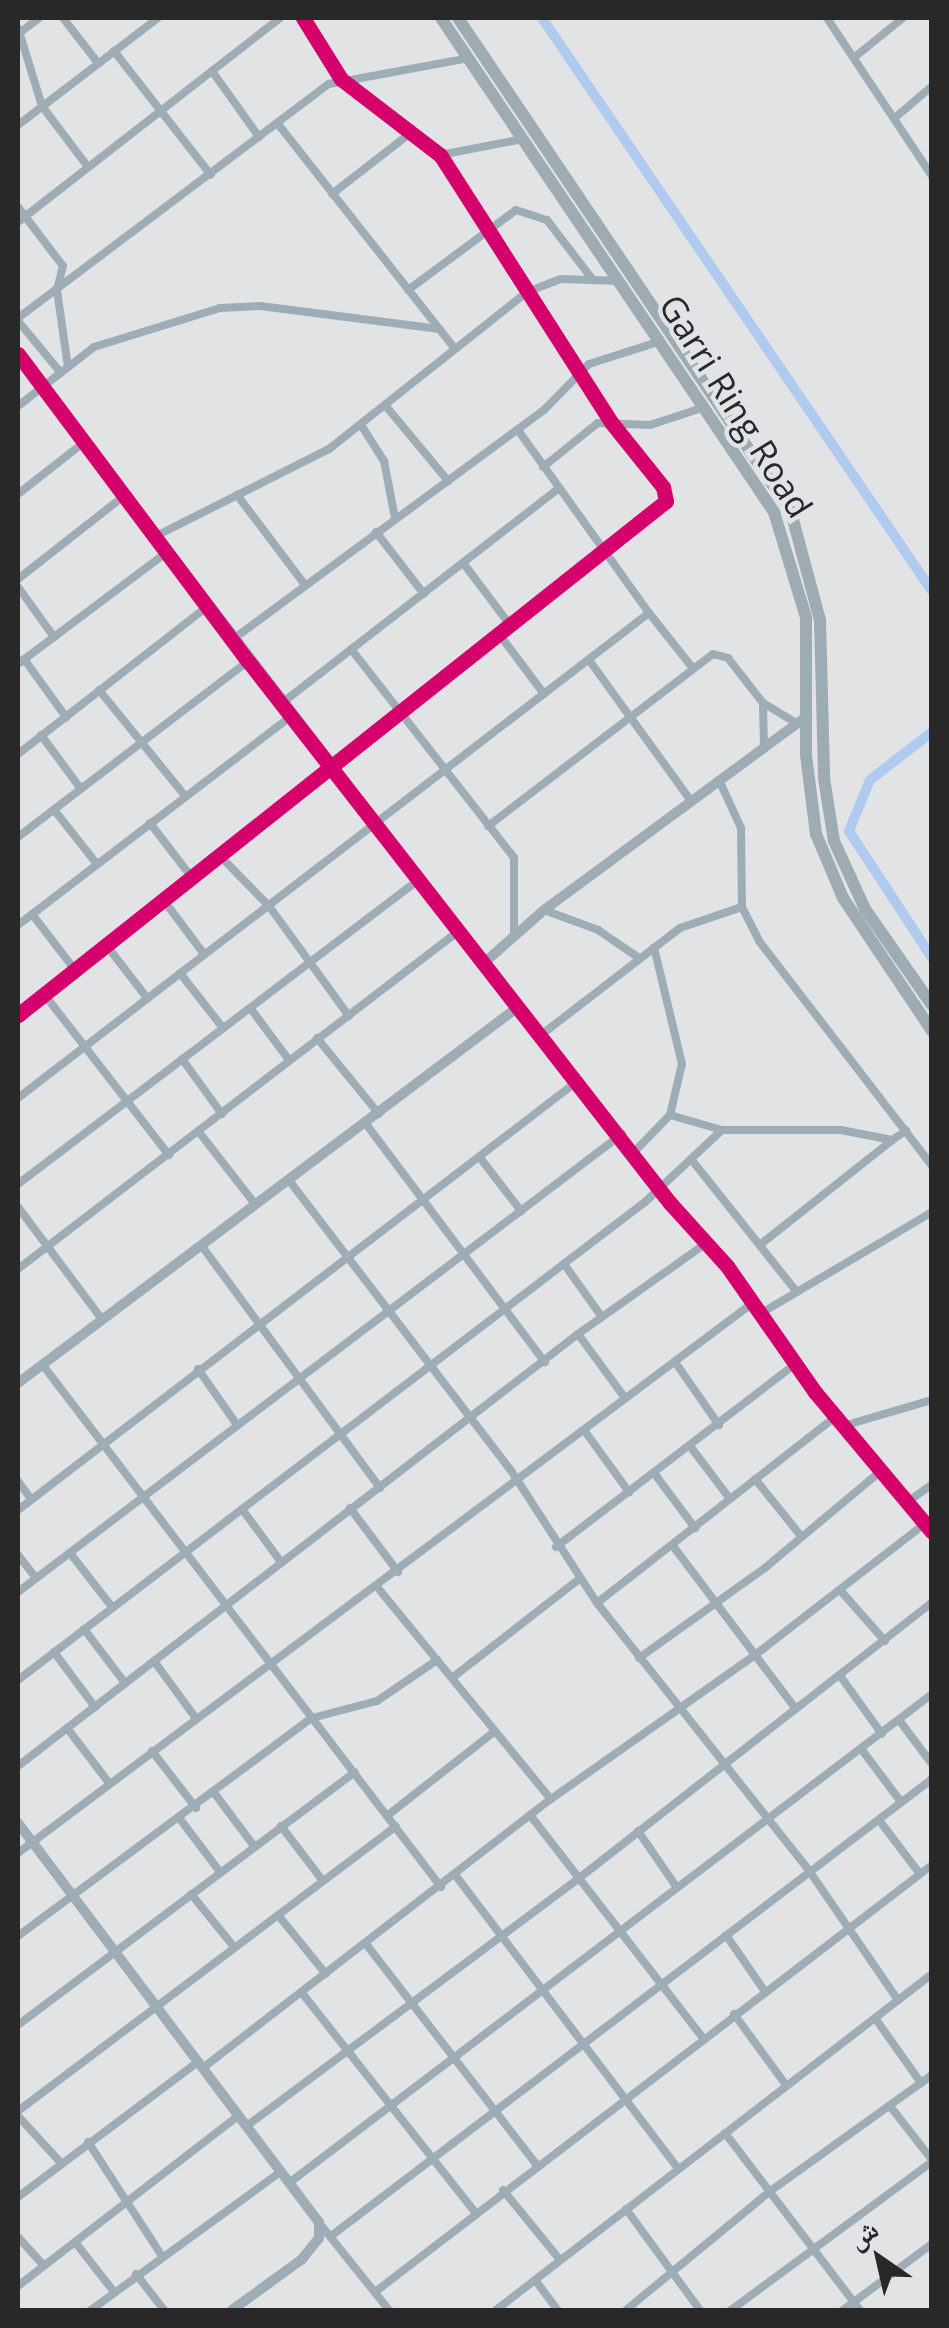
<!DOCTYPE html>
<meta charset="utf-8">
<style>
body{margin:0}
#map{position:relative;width:949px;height:2328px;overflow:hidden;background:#e2e3e5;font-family:"Open Sans","Noto Naskh Arabic",sans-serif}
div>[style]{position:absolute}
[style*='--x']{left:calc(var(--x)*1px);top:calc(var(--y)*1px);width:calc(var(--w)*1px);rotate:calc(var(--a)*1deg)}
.canal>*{height:10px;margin:-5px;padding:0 5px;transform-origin:5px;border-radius:5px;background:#b0caef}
.minor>*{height:8px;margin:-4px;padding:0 4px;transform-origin:4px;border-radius:4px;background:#9eadb5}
.tertiary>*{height:10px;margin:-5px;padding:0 5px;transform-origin:5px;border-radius:5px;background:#9eadb5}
.trunk>*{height:12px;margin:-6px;padding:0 6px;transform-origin:6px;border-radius:6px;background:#9eabb2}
.cycleway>*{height:15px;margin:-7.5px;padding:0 7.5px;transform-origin:7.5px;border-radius:7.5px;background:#d6006c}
span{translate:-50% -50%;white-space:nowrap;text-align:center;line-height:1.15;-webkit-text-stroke:9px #e1e3e6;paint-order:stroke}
.street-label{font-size:35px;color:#282829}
.frame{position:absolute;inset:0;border:20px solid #282829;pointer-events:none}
.north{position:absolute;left:829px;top:2208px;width:100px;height:100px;-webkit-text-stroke:8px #e1e3e6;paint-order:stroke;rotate:326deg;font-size:28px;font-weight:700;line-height:40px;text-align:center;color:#282829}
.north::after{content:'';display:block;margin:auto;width:35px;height:45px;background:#282829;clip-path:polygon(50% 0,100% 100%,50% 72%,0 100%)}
</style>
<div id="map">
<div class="canal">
<i style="--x:542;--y:18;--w:693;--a:55.76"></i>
<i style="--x:932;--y:732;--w:78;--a:142.3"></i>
<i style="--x:870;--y:780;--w:55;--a:112.4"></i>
<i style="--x:849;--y:831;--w:152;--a:56.8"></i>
</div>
<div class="minor">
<i style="--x:63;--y:18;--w:57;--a:52.1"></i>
<i style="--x:827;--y:18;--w:190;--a:56.4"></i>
<i style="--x:18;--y:28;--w:82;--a:72.9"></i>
<i style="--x:42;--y:106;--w:76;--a:53"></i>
<i style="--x:18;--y:34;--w:26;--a:-37"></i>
<i style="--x:114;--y:51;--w:157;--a:52"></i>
<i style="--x:856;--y:56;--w:60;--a:-39"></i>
<i style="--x:212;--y:71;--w:81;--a:54.5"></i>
<i style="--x:896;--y:117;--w:48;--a:-40.7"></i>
<i style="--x:278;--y:124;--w:281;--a:51.8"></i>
<i style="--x:18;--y:125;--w:176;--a:-37.4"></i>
<i style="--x:440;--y:155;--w:85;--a:-10.9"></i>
<i style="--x:332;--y:194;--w:98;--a:-37.9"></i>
<i style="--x:18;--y:207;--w:74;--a:52.7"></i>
<i style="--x:63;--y:266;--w:25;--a:104"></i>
<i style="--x:57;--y:290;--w:78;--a:81.9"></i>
<i style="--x:18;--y:222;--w:332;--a:-37.9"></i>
<i style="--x:408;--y:290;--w:134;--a:-36.5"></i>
<i style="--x:516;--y:210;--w:33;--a:18"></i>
<i style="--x:547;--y:220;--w:76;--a:52.5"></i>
<i style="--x:18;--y:318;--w:389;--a:-37"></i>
<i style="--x:329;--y:84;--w:142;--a:-10.5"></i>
<i style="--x:18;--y:321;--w:67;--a:50.4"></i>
<i style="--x:18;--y:354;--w:767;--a:52.47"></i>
<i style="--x:385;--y:405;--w:99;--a:50.3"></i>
<i style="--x:18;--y:406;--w:96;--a:-37.8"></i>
<i style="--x:94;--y:347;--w:132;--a:-17.2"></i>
<i style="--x:220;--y:308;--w:40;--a:-2.9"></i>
<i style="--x:260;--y:306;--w:181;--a:7.3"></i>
<i style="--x:361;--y:425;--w:43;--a:57.4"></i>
<i style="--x:384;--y:461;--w:58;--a:79.1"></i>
<i style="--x:543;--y:467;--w:70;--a:-38.7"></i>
<i style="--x:598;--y:423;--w:52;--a:2.2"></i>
<i style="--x:650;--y:425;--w:58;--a:-18.1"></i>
<i style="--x:18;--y:494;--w:83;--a:-38.1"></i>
<i style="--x:237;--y:495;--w:113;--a:52.9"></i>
<i style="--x:376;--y:532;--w:78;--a:52.3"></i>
<i style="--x:154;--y:537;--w:196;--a:-26.7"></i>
<i style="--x:329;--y:449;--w:253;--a:-38.4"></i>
<i style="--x:527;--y:292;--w:36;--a:-21"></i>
<i style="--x:561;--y:279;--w:59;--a:1.9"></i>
<i style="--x:464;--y:564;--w:76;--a:53"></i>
<i style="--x:18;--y:579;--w:135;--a:-38.1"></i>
<i style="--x:18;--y:587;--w:62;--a:54.2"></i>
<i style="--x:649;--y:613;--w:69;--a:51.5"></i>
<i style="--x:499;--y:634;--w:75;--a:53.1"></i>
<i style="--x:232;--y:640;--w:388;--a:-36.4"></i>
<i style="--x:544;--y:410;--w:64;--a:-45.6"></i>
<i style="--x:589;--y:364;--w:72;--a:-17.7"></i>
<i style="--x:351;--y:649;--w:265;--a:52"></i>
<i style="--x:514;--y:858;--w:79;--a:90"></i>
<i style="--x:24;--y:659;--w:72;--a:54.1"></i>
<i style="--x:589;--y:660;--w:174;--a:54.1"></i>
<i style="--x:18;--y:664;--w:185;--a:-36.9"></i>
<i style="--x:99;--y:690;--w:136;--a:50.9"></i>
<i style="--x:282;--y:703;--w:348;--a:-37.8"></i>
<i style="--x:763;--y:703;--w:44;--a:88.7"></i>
<i style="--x:41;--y:735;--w:67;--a:53.5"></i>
<i style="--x:18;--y:754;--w:239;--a:-37.9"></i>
<i style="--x:719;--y:780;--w:53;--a:65.4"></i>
<i style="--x:741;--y:828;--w:79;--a:89.3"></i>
<i style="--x:742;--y:907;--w:38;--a:63"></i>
<i style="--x:759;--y:941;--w:284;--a:52.4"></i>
<i style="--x:55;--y:811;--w:66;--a:51.7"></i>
<i style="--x:150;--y:823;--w:71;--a:52.5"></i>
<i style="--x:488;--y:826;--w:283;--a:-37.4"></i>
<i style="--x:713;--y:654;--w:16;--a:15"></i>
<i style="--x:728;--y:658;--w:57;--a:52.1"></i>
<i style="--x:763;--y:703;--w:39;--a:31"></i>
<i style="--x:18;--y:837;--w:290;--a:-37.4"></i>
<i style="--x:222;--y:858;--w:67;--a:45.6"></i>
<i style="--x:269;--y:906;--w:136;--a:54"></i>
<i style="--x:165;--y:902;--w:65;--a:53.1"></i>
<i style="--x:544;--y:910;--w:58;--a:20.3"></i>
<i style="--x:598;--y:930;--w:50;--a:34.3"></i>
<i style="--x:32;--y:914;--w:71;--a:52.5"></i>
<i style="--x:18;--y:925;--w:344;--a:-37.4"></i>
<i style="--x:107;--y:946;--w:66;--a:52.4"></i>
<i style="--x:180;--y:973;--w:70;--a:52"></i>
<i style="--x:44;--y:994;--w:204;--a:52.2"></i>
<i style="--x:518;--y:1007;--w:248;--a:52.2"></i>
<i style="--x:670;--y:1203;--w:85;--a:47.9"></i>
<i style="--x:727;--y:1266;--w:186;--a:54.4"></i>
<i style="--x:835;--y:1417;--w:150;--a:49.9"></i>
<i style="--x:251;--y:1009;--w:64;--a:53.3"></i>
<i style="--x:18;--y:1015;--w:827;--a:-38.42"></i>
<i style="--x:666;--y:501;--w:14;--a:-102"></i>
<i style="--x:663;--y:487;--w:83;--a:-128.7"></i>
<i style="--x:611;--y:422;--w:317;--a:-122.6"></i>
<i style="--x:440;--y:155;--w:125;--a:-142.5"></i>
<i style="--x:341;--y:79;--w:72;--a:-121.9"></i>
<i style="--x:541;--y:1035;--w:175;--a:-37.6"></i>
<i style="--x:680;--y:928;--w:65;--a:-18.7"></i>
<i style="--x:317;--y:1038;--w:98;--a:50.8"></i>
<i style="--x:182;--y:1059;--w:68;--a:54"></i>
<i style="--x:18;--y:1098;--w:796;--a:-37.55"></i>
<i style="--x:649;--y:613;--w:225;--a:-125.6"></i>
<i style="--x:670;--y:1115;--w:54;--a:16.1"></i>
<i style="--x:722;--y:1130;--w:119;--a:0"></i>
<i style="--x:841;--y:1130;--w:52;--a:11.1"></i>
<i style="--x:892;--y:1140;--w:17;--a:-33"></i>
<i style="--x:366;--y:1124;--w:298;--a:53.1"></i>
<i style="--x:199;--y:1132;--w:91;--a:52.1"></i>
<i style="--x:635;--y:1151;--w:50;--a:-45.8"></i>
<i style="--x:670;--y:1115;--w:52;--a:-76.8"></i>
<i style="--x:682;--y:1064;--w:120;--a:-103.5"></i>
<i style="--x:481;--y:1159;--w:66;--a:52.4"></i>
<i style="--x:691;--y:1159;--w:169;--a:51.5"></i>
<i style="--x:288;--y:1179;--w:365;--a:52.6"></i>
<i style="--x:510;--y:1469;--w:160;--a:57"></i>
<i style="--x:597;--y:1603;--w:343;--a:51.6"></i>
<i style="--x:810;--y:1872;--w:155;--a:55.5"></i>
<i style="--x:18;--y:1184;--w:506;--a:-37.21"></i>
<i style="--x:18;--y:1207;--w:139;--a:53.2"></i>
<i style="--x:761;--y:1244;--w:167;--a:-38.4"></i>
<i style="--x:201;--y:1245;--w:302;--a:53.6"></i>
<i style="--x:564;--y:1264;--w:65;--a:54.4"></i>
<i style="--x:18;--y:1269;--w:557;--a:-37.49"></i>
<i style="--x:758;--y:1315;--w:202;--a:-30.6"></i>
<i style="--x:578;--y:1334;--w:79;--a:53.7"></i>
<i style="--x:675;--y:1362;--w:77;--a:55.1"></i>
<i style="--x:42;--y:1364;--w:658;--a:52.66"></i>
<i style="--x:198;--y:1369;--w:68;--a:55.1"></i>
<i style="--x:843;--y:1426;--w:93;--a:-16.3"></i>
<i style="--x:584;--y:1430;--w:77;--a:54"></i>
<i style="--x:690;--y:1446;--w:66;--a:53"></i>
<i style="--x:654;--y:1473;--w:69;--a:53.3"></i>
<i style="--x:755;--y:1479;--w:73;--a:51.1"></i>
<i style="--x:18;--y:1481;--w:22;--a:54"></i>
<i style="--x:909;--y:1501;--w:29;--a:-36"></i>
<i style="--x:350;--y:1508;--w:80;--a:53.1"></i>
<i style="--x:242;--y:1509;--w:66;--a:53.7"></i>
<i style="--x:18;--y:1510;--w:707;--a:-37.47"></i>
<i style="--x:673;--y:1546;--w:204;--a:53"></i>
<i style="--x:556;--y:1547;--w:301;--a:-37.4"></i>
<i style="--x:70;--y:1553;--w:68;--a:52.1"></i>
<i style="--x:18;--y:1555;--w:29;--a:52"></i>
<i style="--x:378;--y:1588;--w:273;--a:50.7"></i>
<i style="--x:840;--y:1590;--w:68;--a:48.6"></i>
<i style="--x:18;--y:1592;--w:758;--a:-37.17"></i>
<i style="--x:597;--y:1603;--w:302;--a:-38"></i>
<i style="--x:84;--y:1629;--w:68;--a:52.8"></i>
<i style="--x:54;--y:1652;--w:69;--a:53.3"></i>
<i style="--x:639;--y:1658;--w:156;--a:-35.6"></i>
<i style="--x:766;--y:1567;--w:151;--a:-39.9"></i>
<i style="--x:154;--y:1661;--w:69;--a:53.8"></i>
<i style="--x:841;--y:1677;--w:70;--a:54.3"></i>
<i style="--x:452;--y:1678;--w:161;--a:-37.9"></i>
<i style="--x:18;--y:1680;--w:788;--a:-37.32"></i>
<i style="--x:645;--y:1202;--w:105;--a:-43.1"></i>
<i style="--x:899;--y:1720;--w:55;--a:53.1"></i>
<i style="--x:67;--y:1728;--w:69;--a:52.6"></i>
<i style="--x:862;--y:1750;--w:65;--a:53.1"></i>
<i style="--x:152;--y:1751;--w:72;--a:52.3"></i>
<i style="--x:18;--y:1766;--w:707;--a:-37.65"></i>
<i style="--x:578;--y:1334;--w:156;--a:-35.3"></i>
<i style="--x:215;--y:1794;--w:65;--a:53.1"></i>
<i style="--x:388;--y:1815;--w:136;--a:-38.1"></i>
<i style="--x:530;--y:1815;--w:284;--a:52.2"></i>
<i style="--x:180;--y:1819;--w:66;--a:53"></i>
<i style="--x:879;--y:1820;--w:68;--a:52.8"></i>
<i style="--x:281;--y:1826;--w:69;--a:52.6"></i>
<i style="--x:638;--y:1831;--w:67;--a:55.4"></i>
<i style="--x:18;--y:1853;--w:914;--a:-36.82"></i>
<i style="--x:456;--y:1876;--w:368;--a:52.8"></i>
<i style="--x:191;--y:1894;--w:68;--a:50.9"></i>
<i style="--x:278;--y:1915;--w:76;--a:50.9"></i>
<i style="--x:726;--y:1935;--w:67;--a:55.4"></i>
<i style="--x:18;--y:1936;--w:366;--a:-36.6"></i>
<i style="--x:312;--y:1718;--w:67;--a:-14.7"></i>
<i style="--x:377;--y:1701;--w:73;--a:-34.3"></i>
<i style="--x:366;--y:1944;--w:279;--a:52.3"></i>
<i style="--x:302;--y:1993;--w:278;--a:51.7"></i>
<i style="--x:734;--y:2014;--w:88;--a:53.8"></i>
<i style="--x:875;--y:2018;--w:80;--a:54.7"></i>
<i style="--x:18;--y:2025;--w:421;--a:-36.9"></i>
<i style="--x:204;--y:2067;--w:438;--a:-37.7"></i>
<i style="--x:551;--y:1799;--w:250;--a:-35.2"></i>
<i style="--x:755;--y:1655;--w:216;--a:-37.7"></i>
<i style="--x:890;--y:2106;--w:68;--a:52.1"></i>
<i style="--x:18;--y:2111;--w:473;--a:-37"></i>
<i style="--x:18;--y:2116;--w:64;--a:47.5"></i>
<i style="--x:248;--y:2125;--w:412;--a:-36.7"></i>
<i style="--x:578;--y:1879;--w:449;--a:-38"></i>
<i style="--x:725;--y:2133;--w:223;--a:52.7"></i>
<i style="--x:88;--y:2142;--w:136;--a:57"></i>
<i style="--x:289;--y:2183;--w:808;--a:-37.25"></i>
<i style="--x:503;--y:2190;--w:90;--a:50.8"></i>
<i style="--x:18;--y:2197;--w:226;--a:-36.9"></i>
<i style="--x:626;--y:2209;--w:125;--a:53.8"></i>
<i style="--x:320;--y:2224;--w:110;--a:51.3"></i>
<i style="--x:331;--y:2236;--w:755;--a:-37.25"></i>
<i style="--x:18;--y:2237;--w:36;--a:48"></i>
<i style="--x:75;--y:2242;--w:63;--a:52"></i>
<i style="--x:136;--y:2274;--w:46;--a:52.1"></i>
<i style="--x:535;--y:2280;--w:38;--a:53"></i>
<i style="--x:18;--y:2286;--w:279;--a:-37.7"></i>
<i style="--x:375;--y:2292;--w:702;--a:-37.47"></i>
<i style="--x:91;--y:2310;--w:234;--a:-36.1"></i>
<i style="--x:496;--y:2310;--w:550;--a:-37.62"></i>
<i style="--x:626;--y:2310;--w:185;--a:-39.5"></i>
<i style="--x:769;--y:2192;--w:201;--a:-35.7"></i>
<i style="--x:731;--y:2310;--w:250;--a:-36.4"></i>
<i style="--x:843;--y:2310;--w:111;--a:-36.6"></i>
</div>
<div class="tertiary">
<i style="--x:18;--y:1383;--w:626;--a:-36.94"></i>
<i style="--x:518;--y:1007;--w:56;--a:-126.3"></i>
<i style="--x:485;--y:962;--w:79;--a:-41.4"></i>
<i style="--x:544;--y:910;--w:327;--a:-36.4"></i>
<i style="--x:18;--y:1823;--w:500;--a:53"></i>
<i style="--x:319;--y:2222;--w:16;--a:90"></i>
<i style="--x:319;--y:2238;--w:28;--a:129"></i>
<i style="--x:301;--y:2260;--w:85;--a:144.1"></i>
</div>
<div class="trunk">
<i style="--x:441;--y:18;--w:596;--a:56.02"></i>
<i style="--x:774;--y:512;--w:110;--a:73.1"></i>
<i style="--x:806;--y:617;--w:138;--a:90"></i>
<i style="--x:806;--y:755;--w:80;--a:82.8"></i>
<i style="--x:816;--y:834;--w:69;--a:67.1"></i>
<i style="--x:843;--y:898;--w:160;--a:56.2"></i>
<i style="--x:458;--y:18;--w:596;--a:56.02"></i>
<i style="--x:791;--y:512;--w:112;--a:75"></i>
<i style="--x:820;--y:620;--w:158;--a:88.5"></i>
<i style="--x:824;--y:778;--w:64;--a:81"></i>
<i style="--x:834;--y:841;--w:75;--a:65.5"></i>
<i style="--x:865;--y:909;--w:117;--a:55.1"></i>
</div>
<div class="cycleway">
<i style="--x:18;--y:354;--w:384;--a:53.2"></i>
<i style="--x:248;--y:661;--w:687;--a:52.1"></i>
<i style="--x:670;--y:1203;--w:85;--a:47.9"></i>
<i style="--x:727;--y:1266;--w:154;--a:55.1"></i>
<i style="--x:815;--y:1392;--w:182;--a:50.1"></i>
<i style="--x:18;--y:1015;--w:827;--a:-38.42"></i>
<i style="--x:666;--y:501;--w:14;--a:-102"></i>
<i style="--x:663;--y:487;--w:83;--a:-128.7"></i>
<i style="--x:611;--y:422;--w:317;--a:-122.6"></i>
<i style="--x:440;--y:155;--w:125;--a:-142.5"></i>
<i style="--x:341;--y:79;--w:72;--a:-121.9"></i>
</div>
<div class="street-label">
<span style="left:736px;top:406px;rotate:58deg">Garri Ring Road</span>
</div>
<div class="frame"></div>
<div class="north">ش</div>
</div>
